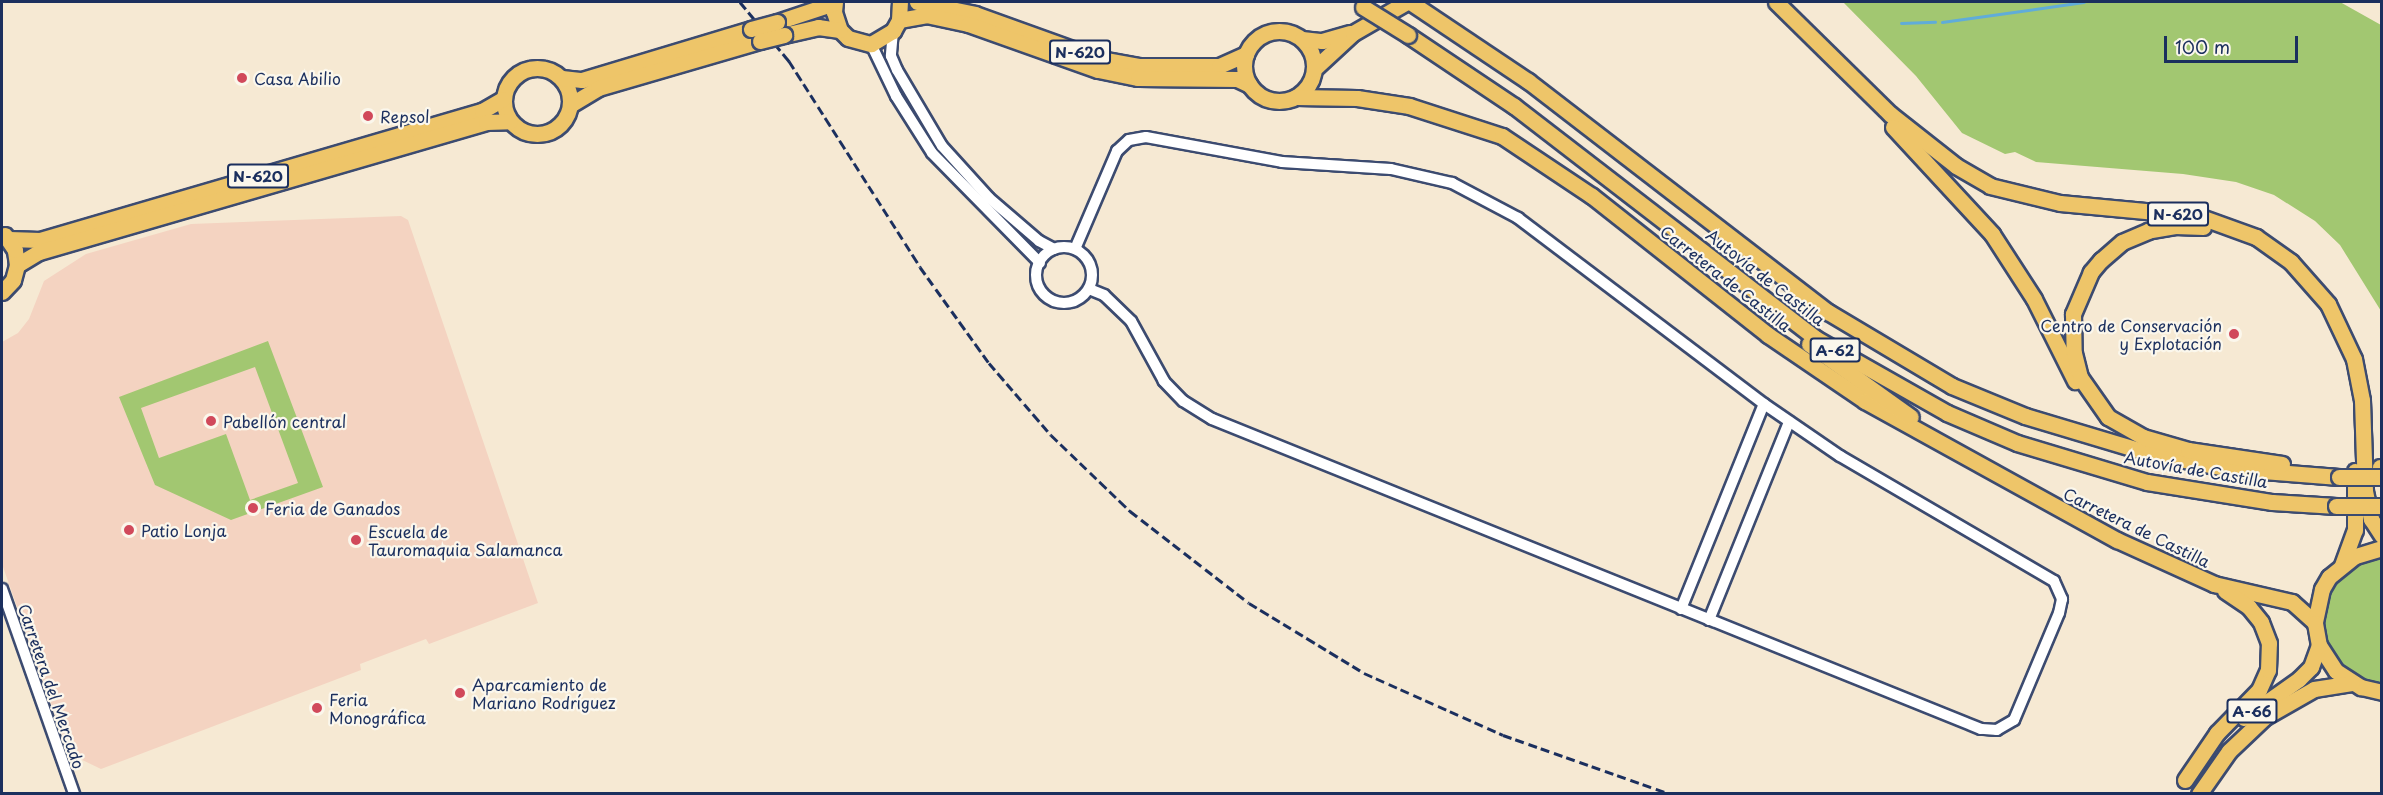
<!DOCTYPE html>
<meta charset="utf-8">
<style>
body{margin:0}
#map{position:relative;width:2383px;height:795px;overflow:hidden;background:#f6e9d3;font-family:"Playpen Sans",sans-serif}
div>[style]{position:absolute}
[style*='--x']{left:calc(var(--x)*1px);top:calc(var(--y)*1px);width:calc(var(--w)*1px);rotate:calc(var(--a)*1deg)}
.built>*{inset:0;background:#f4d3c1}
.green>*{inset:0;background:#a2c771}
.stream>*{height:3px;margin:-1.5px;padding:0 1.5px;transform-origin:1.5px;border-radius:1.5px;background:#60acd9}
.roads{filter:drop-shadow(2px 0 #3c4b70) drop-shadow(-2px 0 #3c4b70) drop-shadow(0 2px #3c4b70) drop-shadow(0 -2px #3c4b70)}
.minor>*{height:10px;margin:-5px;padding:0 5px;transform-origin:5px;border-radius:5px;background:#fff}
.minor>.ring{margin:-5px;padding:0;box-sizing:content-box;background:none;border:10px solid #fff;border-radius:50%}
.highway>*{height:15px;margin:-7.5px;padding:0 7.5px;transform-origin:7.5px;border-radius:7.5px;background:#eec569}
.highway>.ring{margin:-7.5px;padding:0;box-sizing:content-box;background:none;border:15px solid #eec569;border-radius:50%}
.rail>*{height:3px;margin-top:-1.5px;transform-origin:0;background:repeating-linear-gradient(90deg,#1b2f5e 0 9px,transparent 0 13.5px)}
.bridges{filter:drop-shadow(2px 0 #3c4b70) drop-shadow(-2px 0 #3c4b70) drop-shadow(0 2px #3c4b70) drop-shadow(0 -2px #3c4b70)}
.highway-bridge>*{height:15px;margin:-7.5px;padding:0 7.5px;transform-origin:7.5px;border-radius:7.5px;background:#eec569}
.dots>*{width:16px;height:16px;translate:-50% -50%;box-sizing:border-box;border:3px solid #fbf7ec;border-radius:50%}
span{translate:-50% -50%;white-space:nowrap;text-align:center;line-height:1.15;-webkit-text-stroke:4.5px #fbf7ec;paint-order:stroke}
.shield-label span{padding:2px 4px;background:#fbf7ec;border:2px solid;border-radius:4px;-webkit-text-stroke-width:0}
.shield-label{font-size:15px;color:#1b2f5e;font-weight:700}
.poi-label{font-size:16px;color:#1b2f5e}
.left{translate:0 -50%;text-align:left}
.right{translate:-100% -50%;text-align:right}
.street-label{font-size:16px;color:#1b2f5e}
.frame{position:absolute;inset:0;border:3px solid #1b2f5e;pointer-events:none}
.scale{position:absolute;left:2164px;top:36px;width:134px;height:27px;box-sizing:border-box;border:3px solid #1b2f5e;border-top:0;padding-left:8px;font-size:18px;line-height:21px;white-space:nowrap;color:#1b2f5e;-webkit-text-stroke:4px #fbf7ec;paint-order:stroke}
</style>
<div id="map">
<div class="built">
<i style="clip-path:polygon(401px 216px,408px 220px,538px 603px,429px 644px,426px 639px,360px 664px,361px 670px,101px 769px,74px 756px,63px 737px,2px 564px,2px 342px,18px 333px,29px 319px,44px 281px,86px 254px,191px 224px)"></i>
</div>
<div class="green">
<i style="clip-path:polygon(1843px 2px,2340px 2px,2381px 25px,2381px 311px,2340px 245px,2315px 221px,2274px 195px,2236px 182px,2183px 174px,2036px 162px,2015px 152px,2005px 154px,1962px 133px,1916px 76px)"></i>
<i style="clip-path:polygon(evenodd,268px 341px,323px 487px,231px 520px,155px 485px,119px 397px,268px 341px,255px 367px,298px 483px,250px 500px,226px 434px,159px 458px,141px 408px,255px 367px)"></i>
<i style="clip-path:polygon(2381px 554px,2381px 686px,2366px 683px,2336px 662px,2323px 636px,2322px 608px,2333px 582px,2354px 563px)"></i>
</div>
<div class="stream">
<i style="--x:1942;--y:22;--w:143;--a:-8"></i>
<i style="--x:1901;--y:23;--w:34;--a:-2"></i>
</div>
<div class="roads">
<div class="minor">
<i style="--x:893;--y:31;--w:25;--a:95"></i>
<i style="--x:891;--y:56;--w:15;--a:67"></i>
<i style="--x:897;--y:70;--w:88;--a:59.4"></i>
<i style="--x:942;--y:146;--w:70;--a:47.9"></i>
<i style="--x:989;--y:198;--w:66;--a:40.7"></i>
<i style="--x:1039;--y:241;--w:17;--a:28"></i>
<i style="--x:871;--y:44;--w:58;--a:64.3"></i>
<i style="--x:896;--y:96;--w:67;--a:57.7"></i>
<i style="--x:932;--y:153;--w:154;--a:45.5"></i>
<i class="ring" style="left:1036px;top:247px;width:46px;height:46px"></i>
<i style="--x:1075;--y:249;--w:107;--a:-66.8"></i>
<i style="--x:1117;--y:151;--w:16;--a:-43"></i>
<i style="--x:1129;--y:140;--w:17;--a:-10"></i>
<i style="--x:1146;--y:137;--w:138;--a:10.4"></i>
<i style="--x:1282;--y:162;--w:109;--a:3.7"></i>
<i style="--x:1391;--y:169;--w:63;--a:12.9"></i>
<i style="--x:1452;--y:183;--w:75;--a:27.9"></i>
<i style="--x:1518;--y:218;--w:308;--a:37.1"></i>
<i style="--x:1764;--y:404;--w:92;--a:34.4"></i>
<i style="--x:1840;--y:456;--w:248;--a:30.3"></i>
<i style="--x:2054;--y:581;--w:20;--a:66"></i>
<i style="--x:2062;--y:599;--w:14;--a:102"></i>
<i style="--x:2059;--y:613;--w:116;--a:112.8"></i>
<i style="--x:2014;--y:720;--w:20;--a:150"></i>
<i style="--x:1997;--y:730;--w:16;--a:-176"></i>
<i style="--x:1981;--y:729;--w:829;--a:-158.04"></i>
<i style="--x:1212;--y:419;--w:34;--a:-148"></i>
<i style="--x:1183;--y:401;--w:28;--a:-134"></i>
<i style="--x:1164;--y:381;--w:68;--a:-118.8"></i>
<i style="--x:1131;--y:321;--w:37;--a:-136"></i>
<i style="--x:1104;--y:295;--w:16;--a:-158"></i>
<i style="--x:2;--y:589;--w:217;--a:70.6"></i>
<i style="--x:1681;--y:609;--w:221;--a:-68"></i>
<i style="--x:1709;--y:620;--w:214;--a:-68"></i>
</div>
<div class="highway">
<i style="--x:835;--y:2;--w:10;--a:96"></i>
<i style="--x:834;--y:12;--w:19;--a:72"></i>
<i style="--x:840;--y:30;--w:11;--a:45"></i>
<i style="--x:848;--y:38;--w:24;--a:15"></i>
<i style="--x:871;--y:44;--w:26;--a:-31"></i>
<i style="--x:893;--y:31;--w:13;--a:-61"></i>
<i style="--x:899;--y:20;--w:18;--a:-87"></i>
<i style="--x:917;--y:2;--w:59;--a:11.7"></i>
<i style="--x:975;--y:14;--w:133;--a:19.8"></i>
<i style="--x:1100;--y:59;--w:39;--a:10"></i>
<i style="--x:1138;--y:66;--w:81;--a:0"></i>
<i style="--x:1219;--y:66;--w:30;--a:-24"></i>
<i style="--x:1410;--y:2;--w:142;--a:33.8"></i>
<i style="--x:1528;--y:81;--w:379;--a:37.6"></i>
<i style="--x:1828;--y:312;--w:144;--a:30.8"></i>
<i style="--x:1952;--y:386;--w:79;--a:22.3"></i>
<i style="--x:2025;--y:416;--w:128;--a:16.7"></i>
<i style="--x:2148;--y:453;--w:78;--a:11"></i>
<i style="--x:2225;--y:468;--w:114;--a:4.5"></i>
<i style="--x:1776;--y:2;--w:160;--a:44.5"></i>
<i style="--x:1890;--y:114;--w:84;--a:38.2"></i>
<i style="--x:1956;--y:166;--w:39;--a:30"></i>
<i style="--x:1990;--y:186;--w:72;--a:13.7"></i>
<i style="--x:2060;--y:203;--w:139;--a:5.4"></i>
<i style="--x:2198;--y:216;--w:62;--a:19.9"></i>
<i style="--x:2256;--y:237;--w:43;--a:35.5"></i>
<i style="--x:2291;--y:262;--w:56;--a:48.6"></i>
<i style="--x:2328;--y:304;--w:61;--a:64.7"></i>
<i style="--x:2354;--y:359;--w:42;--a:79"></i>
<i style="--x:2362;--y:400;--w:91;--a:88.1"></i>
<i style="--x:2365;--y:491;--w:29;--a:78"></i>
<i style="--x:2371;--y:519;--w:20;--a:57"></i>
<i style="--x:899;--y:20;--w:27;--a:-10"></i>
<i style="--x:926;--y:15;--w:43;--a:12.1"></i>
<i style="--x:968;--y:24;--w:138;--a:19.5"></i>
<i style="--x:1098;--y:70;--w:41;--a:11.3"></i>
<i style="--x:1138;--y:78;--w:99;--a:0.6"></i>
<i style="--x:1237;--y:79;--w:14;--a:25"></i>
<i style="--x:777;--y:22;--w:60;--a:-18.4"></i>
<i class="ring" style="left:1244px;top:31px;width:55px;height:55px"></i>
<i style="--x:784;--y:35;--w:35;--a:-13"></i>
<i style="--x:818;--y:27;--w:22;--a:8"></i>
<i style="--x:1408;--y:35;--w:128;--a:33.8"></i>
<i style="--x:1514;--y:106;--w:380;--a:37.6"></i>
<i style="--x:1815;--y:338;--w:152;--a:29.6"></i>
<i style="--x:1947;--y:413;--w:76;--a:23.2"></i>
<i style="--x:2017;--y:443;--w:136;--a:16.7"></i>
<i style="--x:2147;--y:482;--w:127;--a:9.1"></i>
<i style="--x:2272;--y:502;--w:64;--a:3.6"></i>
<i style="--x:1302;--y:39;--w:20;--a:6"></i>
<i style="--x:1322;--y:41;--w:29;--a:-16"></i>
<i class="ring" style="left:504px;top:68px;width:51px;height:51px"></i>
<i style="--x:1314;--y:69;--w:53;--a:-42.7"></i>
<i style="--x:1353;--y:33;--w:62;--a:-29.9"></i>
<i style="--x:562;--y:78;--w:20;--a:6"></i>
<i style="--x:582;--y:80;--w:177;--a:-16.8"></i>
<i style="--x:1296;--y:97;--w:61;--a:0.9"></i>
<i style="--x:1357;--y:98;--w:53;--a:8.7"></i>
<i style="--x:1409;--y:106;--w:98;--a:17.9"></i>
<i style="--x:1502;--y:136;--w:108;--a:33.7"></i>
<i style="--x:1592;--y:196;--w:224;--a:38.3"></i>
<i style="--x:1768;--y:335;--w:117;--a:34.2"></i>
<i style="--x:1865;--y:401;--w:288;--a:28.9"></i>
<i style="--x:2117;--y:540;--w:107;--a:24.4"></i>
<i style="--x:2214;--y:584;--w:80;--a:13"></i>
<i style="--x:2292;--y:602;--w:31;--a:42"></i>
<i style="--x:570;--y:105;--w:33;--a:-31"></i>
<i style="--x:598;--y:88;--w:169;--a:-16.2"></i>
<i style="--x:1893;--y:127;--w:146;--a:47.2"></i>
<i style="--x:1992;--y:234;--w:77;--a:57.1"></i>
<i style="--x:2034;--y:299;--w:92;--a:63.4"></i>
<i style="--x:2203;--y:227;--w:28;--a:-178"></i>
<i style="--x:2175;--y:226;--w:27;--a:170"></i>
<i style="--x:2148;--y:231;--w:28;--a:157"></i>
<i style="--x:2122;--y:242;--w:28;--a:139"></i>
<i style="--x:2101;--y:260;--w:16;--a:130"></i>
<i style="--x:2091;--y:272;--w:46;--a:113.2"></i>
<i style="--x:2073;--y:314;--w:39;--a:89"></i>
<i style="--x:2074;--y:353;--w:25;--a:76"></i>
<i style="--x:2080;--y:377;--w:49;--a:55"></i>
<i style="--x:2108;--y:417;--w:40;--a:29.7"></i>
<i style="--x:2143;--y:437;--w:47;--a:16.1"></i>
<i style="--x:2188;--y:450;--w:95;--a:8.5"></i>
<i style="--x:9;--y:239;--w:31;--a:2"></i>
<i style="--x:40;--y:240;--w:460;--a:-16.3"></i>
<i style="--x:482;--y:111;--w:24;--a:-30"></i>
<i style="--x:17;--y:265;--w:26;--a:-31"></i>
<i style="--x:39;--y:252;--w:466;--a:-16.2"></i>
<i style="--x:486;--y:122;--w:24;--a:-2"></i>
<i style="--x:2;--y:292;--w:16;--a:-47"></i>
<i style="--x:13;--y:280;--w:16;--a:-75"></i>
<i style="--x:17;--y:265;--w:15;--a:-98"></i>
<i style="--x:15;--y:250;--w:18;--a:-124"></i>
<i style="--x:1809;--y:344;--w:125;--a:35.6"></i>
<i style="--x:2380;--y:467;--w:2;--a:0"></i>
<i style="--x:2382;--y:548;--w:28;--a:163"></i>
<i style="--x:2355;--y:556;--w:33;--a:141"></i>
<i style="--x:2329;--y:577;--w:14;--a:120"></i>
<i style="--x:2322;--y:589;--w:35;--a:102"></i>
<i style="--x:2315;--y:623;--w:22;--a:80"></i>
<i style="--x:2319;--y:645;--w:31;--a:57"></i>
<i style="--x:2336;--y:671;--w:30;--a:33"></i>
<i style="--x:2361;--y:687;--w:22;--a:13"></i>
<i style="--x:2342;--y:565;--w:37;--a:-70"></i>
<i style="--x:2355;--y:530;--w:59;--a:-90"></i>
<i style="--x:2244;--y:718;--w:67;--a:-35.3"></i>
<i style="--x:2299;--y:679;--w:17;--a:-45"></i>
<i style="--x:2311;--y:667;--w:23;--a:-70"></i>
<i style="--x:2185;--y:780;--w:57;--a:-55.8"></i>
<i style="--x:2217;--y:733;--w:60;--a:-45.7"></i>
<i style="--x:2259;--y:690;--w:22;--a:-66"></i>
<i style="--x:2268;--y:670;--w:27;--a:-88"></i>
<i style="--x:2269;--y:643;--w:22;--a:-111"></i>
<i style="--x:2261;--y:622;--w:19;--a:-129"></i>
<i style="--x:2249;--y:607;--w:29;--a:-146"></i>
<i style="--x:2199;--y:794;--w:52;--a:-55.1"></i>
<i style="--x:2229;--y:751;--w:50;--a:-43.4"></i>
<i style="--x:2265;--y:717;--w:56;--a:-29.7"></i>
<i style="--x:2314;--y:689;--w:38;--a:-9"></i>
</div>
</div>
<div class="rail">
<i style="--x:740;--y:2;--w:77;--a:50.3"></i>
<i style="--x:789;--y:61;--w:244;--a:57.5"></i>
<i style="--x:920;--y:267;--w:118;--a:54.3"></i>
<i style="--x:989;--y:363;--w:95;--a:49.3"></i>
<i style="--x:1051;--y:435;--w:110;--a:43.9"></i>
<i style="--x:1130;--y:511;--w:150;--a:37.7"></i>
<i style="--x:1249;--y:603;--w:135;--a:31.3"></i>
<i style="--x:1364;--y:673;--w:152;--a:24"></i>
<i style="--x:1503;--y:735;--w:178;--a:19.4"></i>
</div>
<div class="bridges">
<div class="highway-bridge">
<i style="--x:1363;--y:7;--w:53;--a:31.9"></i>
<i style="--x:751;--y:29;--w:27;--a:-15"></i>
<i style="--x:760;--y:41;--w:25;--a:-14"></i>
<i style="--x:2339;--y:477;--w:43;--a:0"></i>
<i style="--x:2336;--y:506;--w:46;--a:0"></i>
</div>
</div>
<div class="dots">
<i style="left:242px;top:78px;background:#d1495b"></i>
<i style="left:368px;top:116px;background:#d1495b"></i>
<i style="left:2234px;top:334px;background:#d1495b"></i>
<i style="left:211px;top:421px;background:#d1495b"></i>
<i style="left:253px;top:508px;background:#d1495b"></i>
<i style="left:129px;top:530px;background:#d1495b"></i>
<i style="left:356px;top:540px;background:#d1495b"></i>
<i style="left:460px;top:693px;background:#d1495b"></i>
<i style="left:317px;top:708px;background:#d1495b"></i>
</div>
<div class="shield-label">
<span style="left:1080px;top:52px">N-620</span>
<span style="left:258px;top:176px">N-620</span>
<span style="left:2178px;top:214px">N-620</span>
<span style="left:1835px;top:350px">A-62</span>
<span style="left:2252px;top:711px">A-66</span>
</div>
<div class="poi-label">
<span class="left" style="left:254px;top:78px">Casa Abilio</span>
<span class="left" style="left:380px;top:116px">Repsol</span>
<span class="right" style="left:2222px;top:334px">Centro de Conservación<br>y Explotación</span>
<span class="left" style="left:223px;top:421px">Pabellón central</span>
<span class="left" style="left:265px;top:508px">Feria de Ganados</span>
<span class="left" style="left:141px;top:530px">Patio Lonja</span>
<span class="left" style="left:368px;top:540px">Escuela de<br>Tauromaquia Salamanca</span>
<span class="left" style="left:472px;top:693px">Aparcamiento de<br>Mariano Rodríguez</span>
<span class="left" style="left:329px;top:708px">Feria<br>Monográfica</span>
</div>
<div class="street-label">
<span style="left:1766px;top:277px;rotate:38deg">Autovía de Castilla</span>
<span style="left:1726px;top:278px;rotate:38deg">Carretera de Castilla</span>
<span style="left:2196px;top:469px;rotate:10deg">Autovía de Castilla</span>
<span style="left:2137px;top:527px;rotate:26deg">Carretera de Castilla</span>
<span style="left:52px;top:686px;rotate:71deg">Carretera del Mercado</span>
</div>
<div class="frame"></div>
<div class="scale">100 m</div>
</div>
